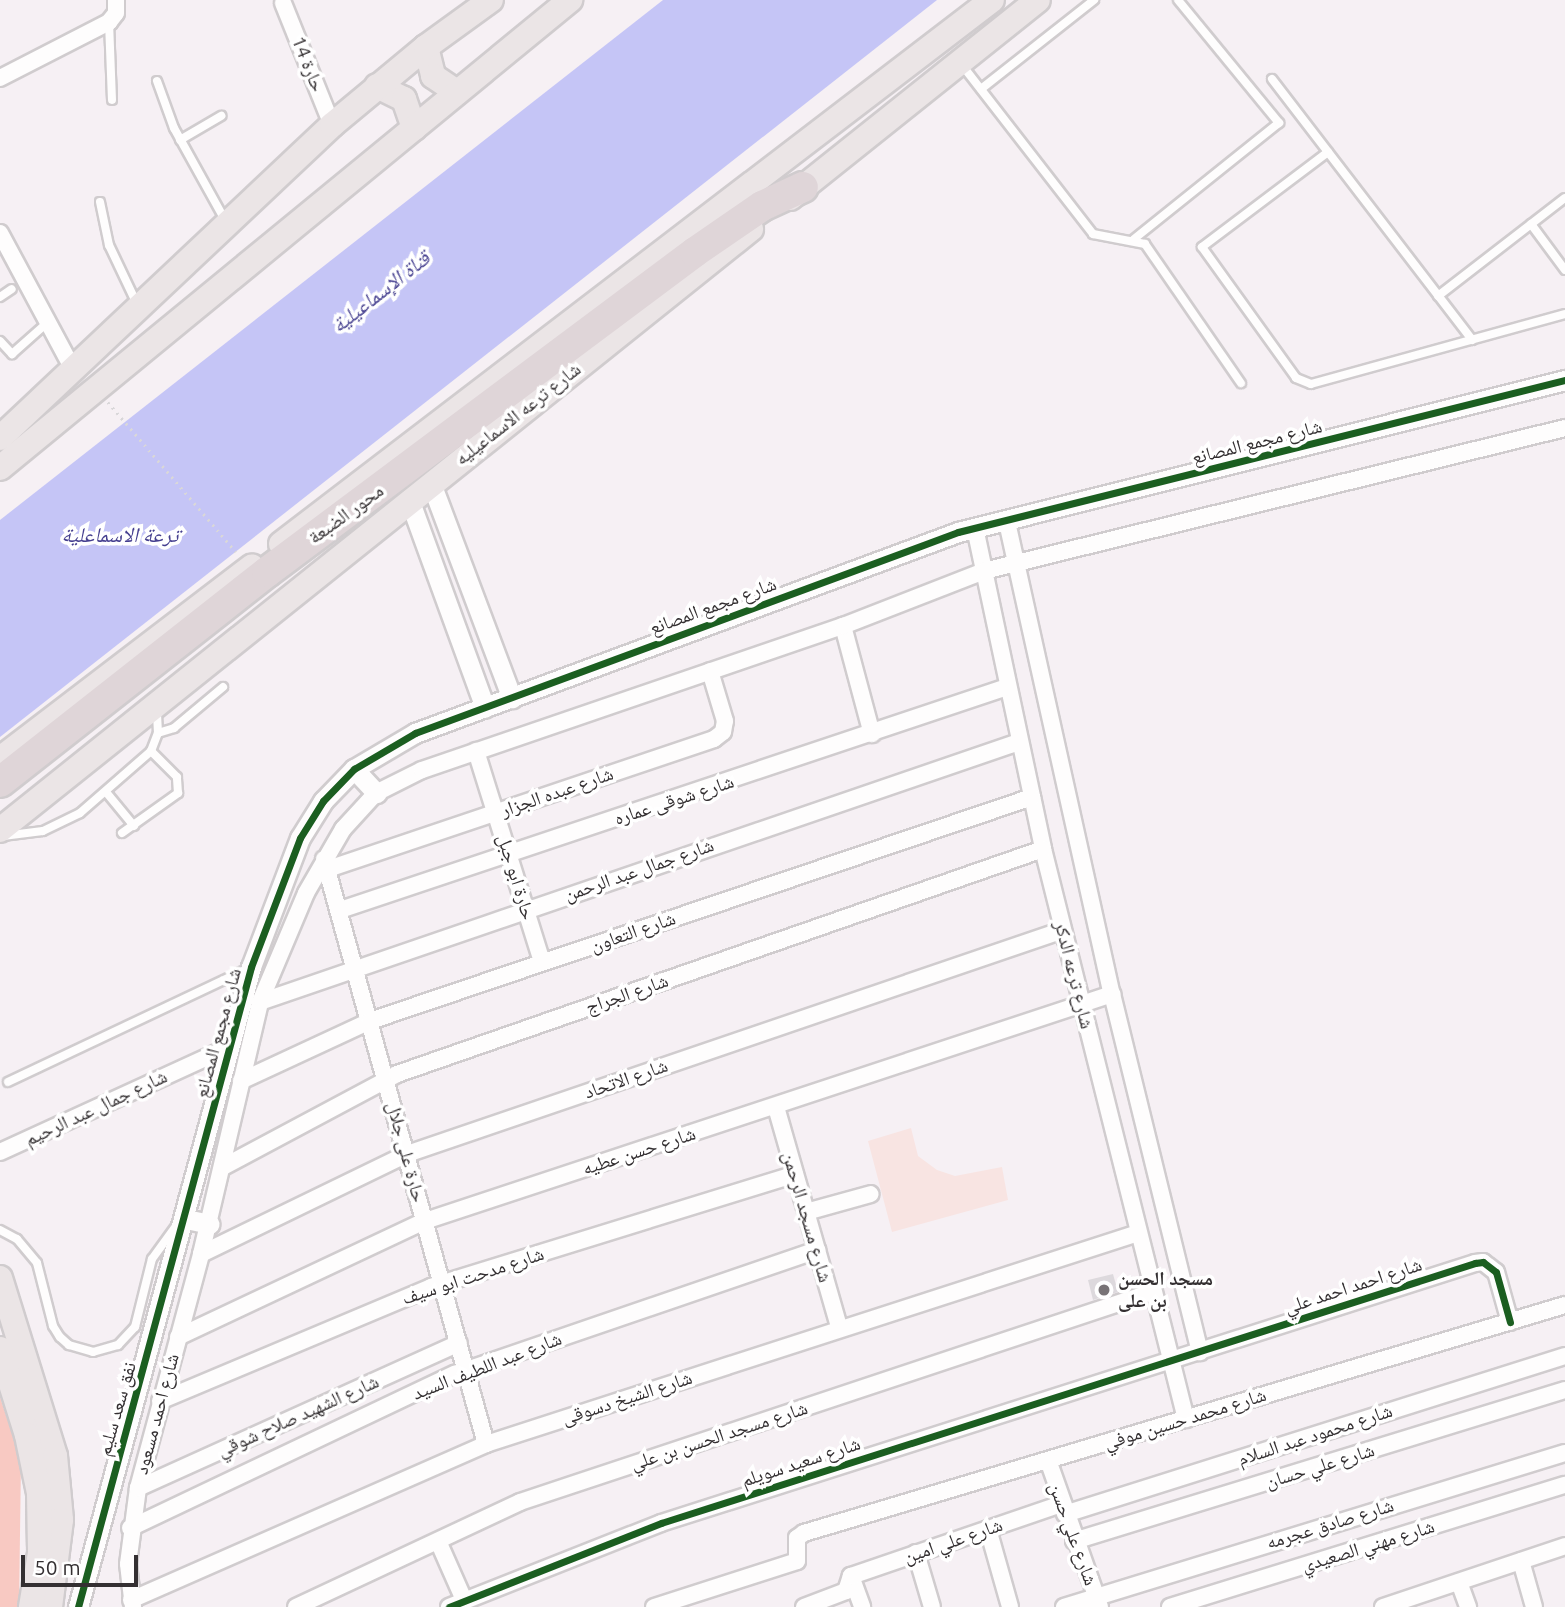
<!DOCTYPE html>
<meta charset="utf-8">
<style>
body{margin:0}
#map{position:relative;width:1565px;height:1607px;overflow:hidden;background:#f6f0f4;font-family:Ubuntu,"Noto Naskh Arabic",sans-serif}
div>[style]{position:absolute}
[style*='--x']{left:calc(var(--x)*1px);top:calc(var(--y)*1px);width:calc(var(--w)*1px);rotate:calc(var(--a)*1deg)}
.green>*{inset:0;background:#f8e4e2}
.forest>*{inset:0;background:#f8c9c2}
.water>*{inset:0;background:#c5c5f6}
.building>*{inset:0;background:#ddd9dd}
.path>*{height:2.5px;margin-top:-1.25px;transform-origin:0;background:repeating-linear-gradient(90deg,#d9d7d9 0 2px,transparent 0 7px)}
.roads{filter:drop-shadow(2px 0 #d0ccce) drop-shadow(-2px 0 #d0ccce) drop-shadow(0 2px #d0ccce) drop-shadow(0 -2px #d0ccce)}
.service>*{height:8px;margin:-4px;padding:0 4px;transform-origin:4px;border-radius:4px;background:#fefdfd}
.minor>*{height:16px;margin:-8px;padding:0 8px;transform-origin:8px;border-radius:8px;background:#fefdfd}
.tertiary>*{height:19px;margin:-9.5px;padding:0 9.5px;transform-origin:9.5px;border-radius:9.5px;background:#fefdfd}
.primary>*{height:24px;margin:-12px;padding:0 12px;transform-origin:12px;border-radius:12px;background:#ebe5e6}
.motorway>*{height:30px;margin:-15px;padding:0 15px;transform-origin:15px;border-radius:15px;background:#dfd5d8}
.cycleway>*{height:7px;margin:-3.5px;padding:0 3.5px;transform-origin:3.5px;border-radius:3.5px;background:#1b5e20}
.dots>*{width:19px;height:19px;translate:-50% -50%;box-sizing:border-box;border:4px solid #fff;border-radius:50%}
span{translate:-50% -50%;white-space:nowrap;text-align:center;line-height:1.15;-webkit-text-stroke:7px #fff;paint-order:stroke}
.street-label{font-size:19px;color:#343032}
.poi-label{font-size:19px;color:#343032;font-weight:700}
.left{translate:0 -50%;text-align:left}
.water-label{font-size:21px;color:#453f8f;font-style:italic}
.scale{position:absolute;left:21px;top:1555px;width:117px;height:32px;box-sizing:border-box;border:4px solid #343032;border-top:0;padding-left:9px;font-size:21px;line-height:24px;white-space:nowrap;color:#343032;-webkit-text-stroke:5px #fff;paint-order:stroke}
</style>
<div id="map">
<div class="green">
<i style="clip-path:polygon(911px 1128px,918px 1156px,937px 1170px,955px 1176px,1002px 1167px,1008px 1200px,892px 1232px,868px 1141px)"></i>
</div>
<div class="forest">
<i style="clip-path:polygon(0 1397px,21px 1461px,19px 1607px,0 1607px)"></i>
</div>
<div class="water">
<i style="clip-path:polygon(663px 0,937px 0,0 737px,0 520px)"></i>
</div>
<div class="building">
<i style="clip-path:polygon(1113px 1274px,1118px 1292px,1093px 1300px,1088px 1280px)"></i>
</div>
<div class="path">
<i style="--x:108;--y:402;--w:197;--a:49.5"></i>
</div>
<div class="roads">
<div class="service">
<i style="--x:109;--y:22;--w:78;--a:87.8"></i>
<i style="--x:962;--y:65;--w:214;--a:52.2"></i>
<i style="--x:1093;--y:234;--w:53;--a:10.9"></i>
<i style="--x:1145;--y:244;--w:169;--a:55.4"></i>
<i style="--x:1272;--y:79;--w:329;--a:52.5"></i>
<i style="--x:157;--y:81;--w:50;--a:70.1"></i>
<i style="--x:174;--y:128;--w:107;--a:61"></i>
<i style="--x:981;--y:89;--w:144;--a:-38.2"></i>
<i style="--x:180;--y:140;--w:48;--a:-30.3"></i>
<i style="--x:1328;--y:152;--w:158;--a:143"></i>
<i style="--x:1202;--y:247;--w:161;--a:54.3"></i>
<i style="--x:1296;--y:378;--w:16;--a:22"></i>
<i style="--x:1311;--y:384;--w:263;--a:-15.4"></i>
<i style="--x:100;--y:202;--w:44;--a:78.2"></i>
<i style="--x:109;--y:245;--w:65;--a:64.6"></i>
<i style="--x:1531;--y:224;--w:57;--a:53.5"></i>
<i style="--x:1134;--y:239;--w:186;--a:-38.7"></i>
<i style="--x:1279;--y:123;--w:159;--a:-129.4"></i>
<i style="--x:1438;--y:296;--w:160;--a:-37.7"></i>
<i style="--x:0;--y:297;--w:14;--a:-34"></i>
<i style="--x:0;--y:341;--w:18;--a:47"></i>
<i style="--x:12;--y:354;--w:48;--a:-41.6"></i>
<i style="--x:158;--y:733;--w:17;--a:-17"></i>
<i style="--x:174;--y:728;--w:64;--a:-39.9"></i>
<i style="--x:106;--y:792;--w:44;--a:50.5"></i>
<i style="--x:122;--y:833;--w:69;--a:-35.5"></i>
<i style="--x:178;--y:793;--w:16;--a:-94"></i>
<i style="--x:177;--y:777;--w:37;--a:-135"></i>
<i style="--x:3;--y:836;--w:40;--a:-7.1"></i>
<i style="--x:43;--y:831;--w:41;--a:-25.9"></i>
<i style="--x:80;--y:813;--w:94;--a:-41.1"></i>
<i style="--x:151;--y:751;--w:19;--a:-69"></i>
<i style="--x:158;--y:733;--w:22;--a:-93"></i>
<i style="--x:8;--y:1082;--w:267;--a:-25.3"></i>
<i style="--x:0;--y:1230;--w:19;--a:28"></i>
<i style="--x:17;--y:1239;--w:31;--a:50"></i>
<i style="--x:37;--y:1263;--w:65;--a:75.7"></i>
<i style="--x:53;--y:1326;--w:13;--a:58"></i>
<i style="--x:60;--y:1337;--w:12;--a:42"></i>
<i style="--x:69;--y:1345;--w:25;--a:16"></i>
<i style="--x:93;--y:1352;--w:26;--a:-16"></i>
<i style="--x:118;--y:1345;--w:25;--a:-47"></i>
<i style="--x:135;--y:1327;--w:70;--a:-76"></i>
<i style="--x:152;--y:1259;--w:41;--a:-54"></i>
</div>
<div class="minor">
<i style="--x:283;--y:3;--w:131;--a:68.1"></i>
<i style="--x:0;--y:78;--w:123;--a:-27.2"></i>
<i style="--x:109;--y:22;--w:11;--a:-52"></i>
<i style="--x:116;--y:13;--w:13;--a:-90"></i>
<i style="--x:0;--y:233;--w:157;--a:61.8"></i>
<i style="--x:1007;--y:522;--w:484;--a:77.5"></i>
<i style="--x:1112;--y:994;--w:369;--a:76.2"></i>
<i style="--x:975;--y:528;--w:328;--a:78"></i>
<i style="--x:1043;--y:849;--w:588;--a:75.92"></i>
<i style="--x:843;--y:626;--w:112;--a:75"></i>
<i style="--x:476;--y:751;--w:221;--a:72.6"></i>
<i style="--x:324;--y:859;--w:607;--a:74.52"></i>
<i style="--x:328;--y:869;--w:407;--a:-18.6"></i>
<i style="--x:714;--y:739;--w:11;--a:-38"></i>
<i style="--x:723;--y:732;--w:11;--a:-80"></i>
<i style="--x:725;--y:721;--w:52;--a:-106.7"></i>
<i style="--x:340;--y:910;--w:703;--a:-18.49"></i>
<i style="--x:260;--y:1002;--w:802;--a:-18.91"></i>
<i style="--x:241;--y:1081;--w:142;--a:-24.9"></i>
<i style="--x:370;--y:1021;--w:699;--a:-18.69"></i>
<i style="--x:776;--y:1107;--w:229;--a:74"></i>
<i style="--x:0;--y:1152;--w:254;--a:-24.6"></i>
<i style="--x:223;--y:1167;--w:197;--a:-28.1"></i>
<i style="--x:397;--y:1074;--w:684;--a:-19.2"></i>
<i style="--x:806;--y:1212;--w:67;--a:-15.5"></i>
<i style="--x:201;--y:1254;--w:229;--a:-25.9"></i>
<i style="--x:407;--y:1154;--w:693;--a:-18.85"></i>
<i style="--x:178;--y:1337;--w:273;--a:-25.2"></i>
<i style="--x:425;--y:1221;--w:724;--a:-18.28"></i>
<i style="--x:160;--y:1401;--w:294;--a:-22.8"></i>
<i style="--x:431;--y:1287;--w:381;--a:-17.2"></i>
<i style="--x:1048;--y:1460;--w:156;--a:70.5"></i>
<i style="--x:138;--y:1488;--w:352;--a:-24.3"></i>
<i style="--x:1065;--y:1514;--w:524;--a:-17.54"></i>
<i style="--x:130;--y:1528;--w:360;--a:-25.4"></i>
<i style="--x:455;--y:1374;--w:383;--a:-18.9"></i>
<i style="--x:988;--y:1529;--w:81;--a:74.2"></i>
<i style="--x:438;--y:1541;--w:64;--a:66.2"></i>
<i style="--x:1074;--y:1541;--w:514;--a:-17.09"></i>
<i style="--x:916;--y:1553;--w:56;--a:73.5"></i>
<i style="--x:1521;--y:1561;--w:48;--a:74.2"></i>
<i style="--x:851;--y:1576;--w:33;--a:70"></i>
<i style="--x:1459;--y:1582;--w:27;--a:70"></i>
<i style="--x:131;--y:1600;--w:388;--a:-23.7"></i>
<i style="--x:486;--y:1444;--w:685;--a:-17.93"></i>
<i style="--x:133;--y:1607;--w:43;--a:-96.6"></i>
<i style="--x:128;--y:1564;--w:77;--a:-82.5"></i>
<i style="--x:138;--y:1488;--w:242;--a:-74.9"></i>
<i style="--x:201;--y:1254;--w:259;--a:-76.8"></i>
<i style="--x:260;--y:1002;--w:118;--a:-67.1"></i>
<i style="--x:306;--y:893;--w:74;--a:-60"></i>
<i style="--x:343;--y:829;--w:49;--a:-47.5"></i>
<i style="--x:376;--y:793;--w:51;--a:-26.6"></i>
<i style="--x:422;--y:770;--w:445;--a:-18.9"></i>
<i style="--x:843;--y:626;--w:151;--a:-21.3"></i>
<i style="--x:984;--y:571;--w:598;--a:-13.83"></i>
<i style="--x:296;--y:1607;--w:247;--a:-25.1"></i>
<i style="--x:520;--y:1502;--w:666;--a:-18.38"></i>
<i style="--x:449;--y:1607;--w:228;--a:-21.6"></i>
<i style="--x:661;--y:1523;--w:855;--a:-17.71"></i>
<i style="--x:1475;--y:1263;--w:8;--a:-7"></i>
<i style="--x:1483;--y:1262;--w:16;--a:38"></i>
<i style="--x:1496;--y:1272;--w:52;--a:74.4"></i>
<i style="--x:654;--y:1607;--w:150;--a:-17.8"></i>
<i style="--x:797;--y:1561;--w:23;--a:-90"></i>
<i style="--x:797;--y:1538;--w:9;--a:-36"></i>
<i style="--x:804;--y:1533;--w:794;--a:-16.68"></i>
<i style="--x:804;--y:1607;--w:45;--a:-20.9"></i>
<i style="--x:846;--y:1591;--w:16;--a:-72"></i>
<i style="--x:851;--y:1576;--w:222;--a:-18.9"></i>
<i style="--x:1064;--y:1607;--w:524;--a:-17.09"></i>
<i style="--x:1170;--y:1607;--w:413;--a:-17.2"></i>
<i style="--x:1383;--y:1607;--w:192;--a:-18.5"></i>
</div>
<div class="tertiary">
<i style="--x:431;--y:483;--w:230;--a:69.4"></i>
<i style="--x:409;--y:499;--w:222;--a:70"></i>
<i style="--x:354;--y:769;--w:33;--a:47"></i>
<i style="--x:186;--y:1219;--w:24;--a:12"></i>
<i style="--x:78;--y:1607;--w:663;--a:-74.87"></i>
<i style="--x:251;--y:967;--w:138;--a:-69.2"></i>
<i style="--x:300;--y:838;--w:44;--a:-58.1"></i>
<i style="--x:323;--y:801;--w:45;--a:-45.9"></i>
<i style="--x:354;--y:769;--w:71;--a:-30.5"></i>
<i style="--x:415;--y:733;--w:579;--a:-20.31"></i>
<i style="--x:958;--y:532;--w:626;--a:-14.06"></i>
</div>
<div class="primary">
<i style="--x:426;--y:47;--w:30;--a:76"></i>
<i style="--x:433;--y:76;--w:29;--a:34"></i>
<i style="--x:377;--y:86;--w:30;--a:26"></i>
<i style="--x:404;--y:99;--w:31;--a:71"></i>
<i style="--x:790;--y:198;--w:317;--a:-38.6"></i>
<i style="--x:0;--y:438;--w:456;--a:-43.3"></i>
<i style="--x:332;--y:125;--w:122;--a:-39.7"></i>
<i style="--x:426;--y:47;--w:80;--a:-35.9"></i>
<i style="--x:0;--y:468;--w:738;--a:-39.39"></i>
<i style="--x:281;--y:544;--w:895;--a:-37.42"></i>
<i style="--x:0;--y:759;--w:317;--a:-37.4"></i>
<i style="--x:0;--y:830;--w:962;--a:-38.67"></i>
<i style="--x:0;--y:1278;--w:186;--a:72.8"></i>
<i style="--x:55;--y:1456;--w:64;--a:84.6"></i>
<i style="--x:61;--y:1520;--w:88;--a:97.2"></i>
<i style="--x:0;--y:1349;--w:90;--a:72.6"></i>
<i style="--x:27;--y:1435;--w:59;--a:78.3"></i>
<i style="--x:39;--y:1493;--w:60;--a:89"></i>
<i style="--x:40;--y:1553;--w:55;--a:99.5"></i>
</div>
<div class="motorway">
<i style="--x:0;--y:782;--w:340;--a:-38.2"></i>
<i style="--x:267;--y:572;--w:534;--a:-36.78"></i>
<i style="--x:695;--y:252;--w:81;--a:-34.5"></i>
<i style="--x:762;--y:206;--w:45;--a:-24.9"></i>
</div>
</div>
<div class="cycleway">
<i style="--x:78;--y:1607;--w:663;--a:-74.87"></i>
<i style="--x:251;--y:967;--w:138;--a:-69.2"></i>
<i style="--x:300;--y:838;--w:44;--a:-58.1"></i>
<i style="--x:323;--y:801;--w:45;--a:-45.9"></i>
<i style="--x:354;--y:769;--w:71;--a:-30.5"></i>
<i style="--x:415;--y:733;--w:579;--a:-20.31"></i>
<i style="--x:958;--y:532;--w:626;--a:-14.06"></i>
<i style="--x:449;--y:1607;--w:228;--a:-21.6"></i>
<i style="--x:661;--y:1523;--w:855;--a:-17.71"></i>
<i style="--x:1475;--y:1263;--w:8;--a:-7"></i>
<i style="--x:1483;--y:1262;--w:16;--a:38"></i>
<i style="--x:1496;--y:1272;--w:52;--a:74.4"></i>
</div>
<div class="dots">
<i style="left:1104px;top:1290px;background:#787376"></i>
</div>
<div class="street-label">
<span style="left:308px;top:64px;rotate:68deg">حارة 14</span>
<span style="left:518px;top:414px;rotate:-38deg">شارع ترعه الاسماعيليه</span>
<span style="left:1257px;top:442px;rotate:-14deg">شارع مجمع المصانع</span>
<span style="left:346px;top:514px;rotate:-36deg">محور الضبعة</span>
<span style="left:713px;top:606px;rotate:-20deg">شارع مجمع المصانع</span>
<span style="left:557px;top:792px;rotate:-19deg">شارع عبده الجزار</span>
<span style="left:674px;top:800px;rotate:-18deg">شارع شوقى عماره</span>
<span style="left:639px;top:870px;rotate:-19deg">شارع جمال عبد الرحمن</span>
<span style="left:516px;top:877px;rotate:73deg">حارة ابو جبل</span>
<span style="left:633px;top:932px;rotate:-19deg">شارع التعاون</span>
<span style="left:1074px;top:975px;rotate:76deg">شارع ترعه الدكر</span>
<span style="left:627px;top:994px;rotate:-19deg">شارع الجراج</span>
<span style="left:218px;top:1033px;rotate:-75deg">شارع مجمع المصانع</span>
<span style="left:626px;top:1079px;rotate:-19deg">شارع الاتحاد</span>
<span style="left:96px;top:1108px;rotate:-25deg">شارع جمال عبد الرحيم</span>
<span style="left:639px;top:1151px;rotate:-18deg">شارع حسن عطيه</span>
<span style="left:406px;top:1152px;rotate:75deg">حارة على جلال</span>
<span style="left:807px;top:1217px;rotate:74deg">شارع مسجد الرحمن</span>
<span style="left:473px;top:1276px;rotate:-18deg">شارع مدحت ابو سيف</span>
<span style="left:1353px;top:1286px;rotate:-18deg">شارع احمد احمد علي</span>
<span style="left:487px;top:1366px;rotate:-21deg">شارع عبد اللطيف السيد</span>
<span style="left:627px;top:1398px;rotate:-18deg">شارع الشيخ دسوقى</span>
<span style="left:117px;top:1409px;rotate:-74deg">نفق سعد سليم</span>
<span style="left:157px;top:1414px;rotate:-75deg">شارع احمد مسعود</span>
<span style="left:298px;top:1416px;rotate:-24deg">شارع الشهيد صلاح شوقي</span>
<span style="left:1185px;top:1419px;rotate:-17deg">شارع محمد حسين موفي</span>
<span style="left:1315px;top:1435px;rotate:-18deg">شارع محمود عبد السلام</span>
<span style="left:719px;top:1436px;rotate:-18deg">شارع مسجد الحسن بن علي</span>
<span style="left:801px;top:1462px;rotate:-18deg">شارع سعيد سويلم</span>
<span style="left:1320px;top:1466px;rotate:-17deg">شارع علي حسان</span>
<span style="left:1330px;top:1524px;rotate:-17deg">شارع صادق عجرمه</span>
<span style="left:1073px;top:1534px;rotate:70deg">شارع علي حسن</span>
<span style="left:953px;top:1541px;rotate:-19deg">شارع علي امين</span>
<span style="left:1368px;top:1546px;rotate:-17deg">شارع مهني الصعيدي</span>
</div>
<div class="poi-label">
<span class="left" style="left:1118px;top:1290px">مسجد الحسن<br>بن على</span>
</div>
<div class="water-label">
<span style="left:380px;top:291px;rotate:-38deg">قناة الإسماعيلية</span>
<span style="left:120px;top:534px">ترعة الاسماعلية</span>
</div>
<div class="scale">50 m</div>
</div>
